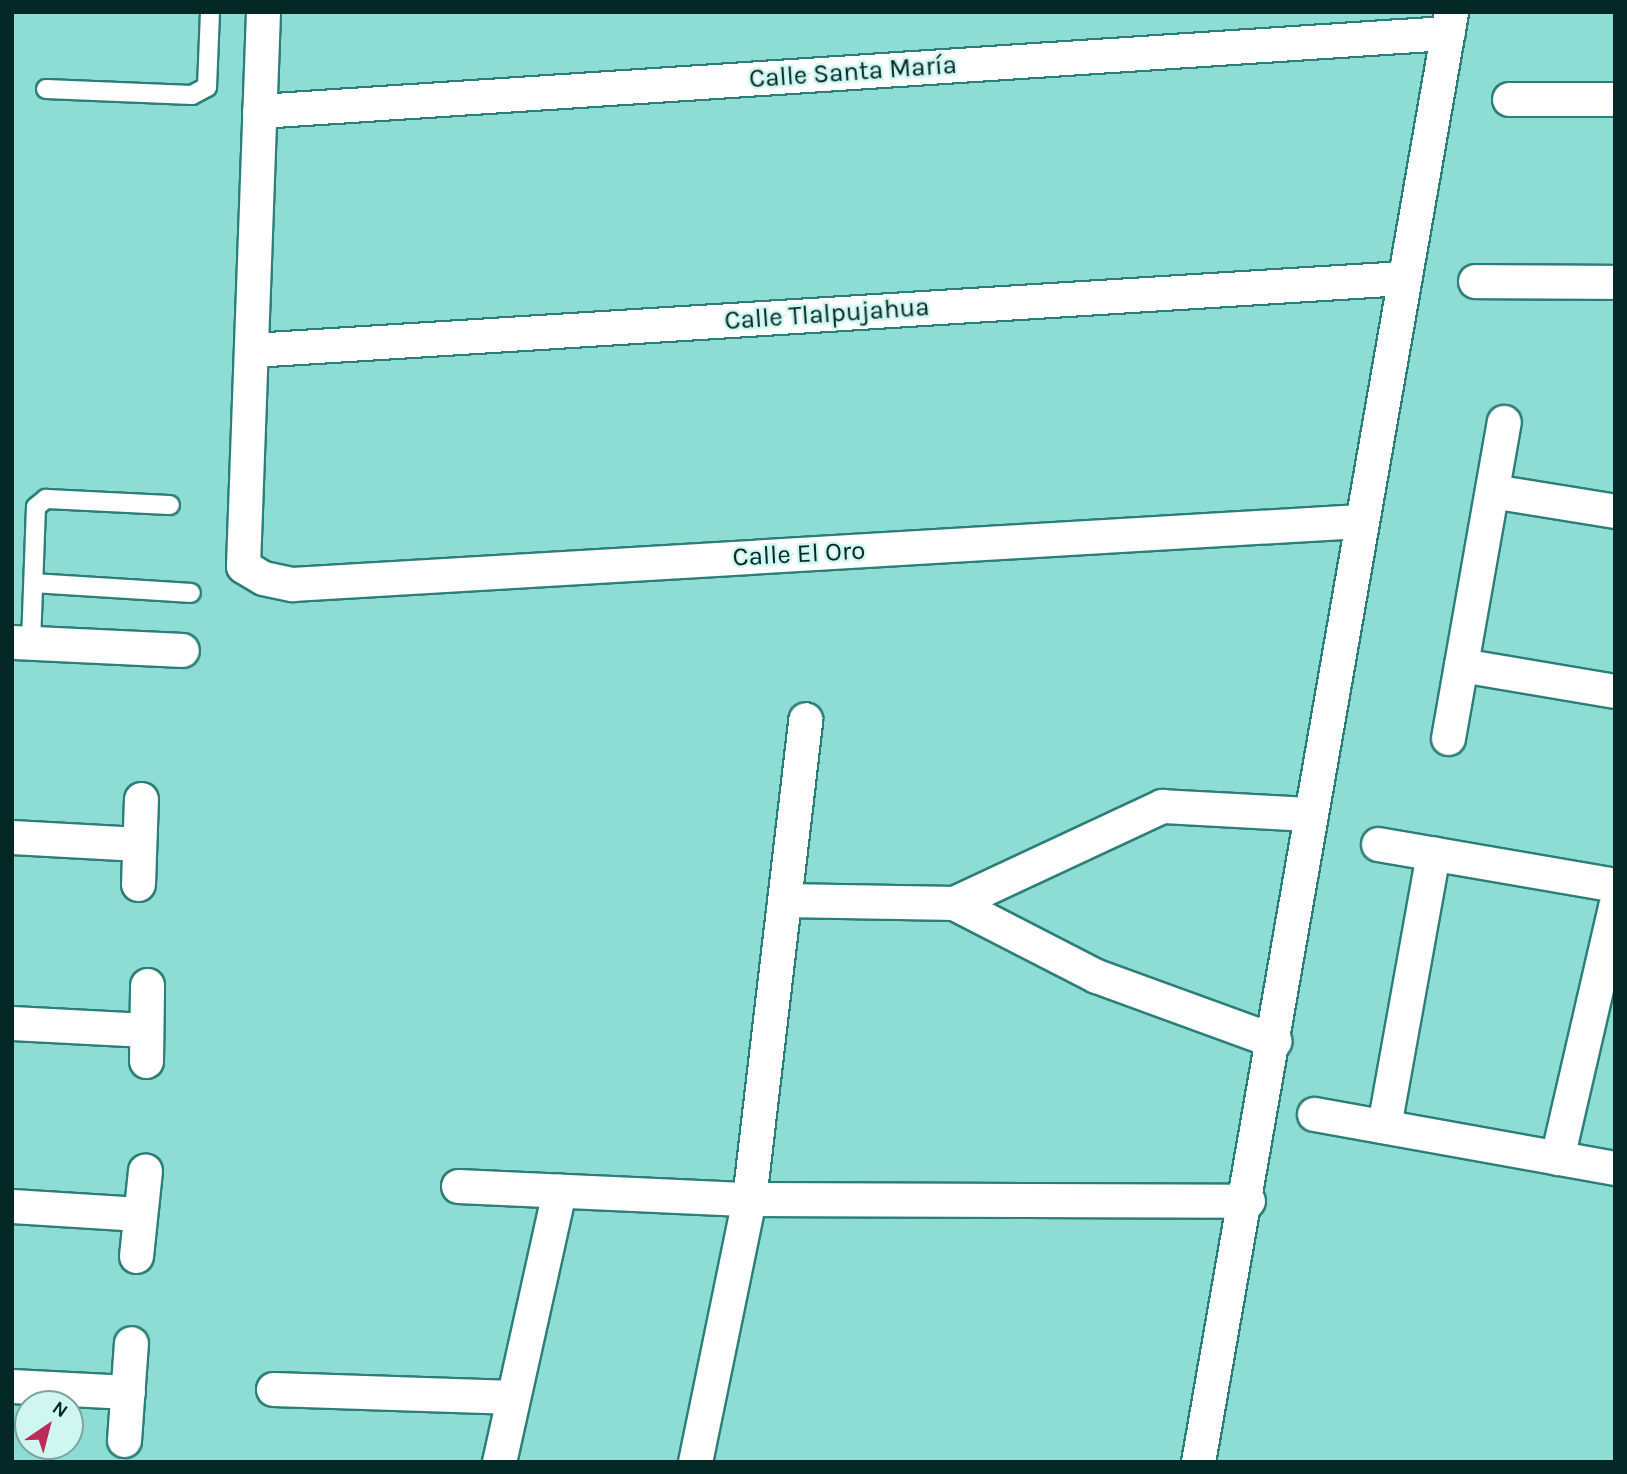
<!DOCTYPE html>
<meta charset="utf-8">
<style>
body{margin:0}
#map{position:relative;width:1627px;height:1474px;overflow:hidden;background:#8dddd5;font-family:Karla,sans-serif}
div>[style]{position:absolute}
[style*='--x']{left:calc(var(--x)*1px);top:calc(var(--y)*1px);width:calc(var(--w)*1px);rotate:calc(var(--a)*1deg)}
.roads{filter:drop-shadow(2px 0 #2c7f78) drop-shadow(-2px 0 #2c7f78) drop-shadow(0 2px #2c7f78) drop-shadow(0 -2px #2c7f78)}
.lane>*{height:18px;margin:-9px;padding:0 9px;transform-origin:9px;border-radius:9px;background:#fff}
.street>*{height:33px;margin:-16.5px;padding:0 16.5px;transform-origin:16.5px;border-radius:16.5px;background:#fff}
span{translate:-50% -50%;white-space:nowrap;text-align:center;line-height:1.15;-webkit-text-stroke:5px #d0f6f1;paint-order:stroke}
.street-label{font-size:26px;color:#042825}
.frame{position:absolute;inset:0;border:14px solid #042825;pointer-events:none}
.north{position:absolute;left:14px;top:1390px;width:70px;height:70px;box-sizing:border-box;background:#d0f6f1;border:2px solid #7ea49f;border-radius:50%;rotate:35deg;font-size:19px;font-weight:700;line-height:28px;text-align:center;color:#042825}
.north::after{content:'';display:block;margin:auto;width:24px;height:32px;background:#bb2c5a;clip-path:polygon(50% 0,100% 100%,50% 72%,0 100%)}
</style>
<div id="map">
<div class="roads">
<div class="lane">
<i style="--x:46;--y:89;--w:146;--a:2.4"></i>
<i style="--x:192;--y:95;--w:17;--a:-28"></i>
<i style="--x:207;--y:87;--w:75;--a:-87.7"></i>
<i style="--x:34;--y:583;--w:157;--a:3.6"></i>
<i style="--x:31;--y:643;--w:136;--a:-87.9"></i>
<i style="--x:36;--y:507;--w:13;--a:-39"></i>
<i style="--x:46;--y:499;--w:124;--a:2.8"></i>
</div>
<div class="street">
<i style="--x:263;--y:12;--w:554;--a:92.07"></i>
<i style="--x:243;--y:566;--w:23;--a:31"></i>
<i style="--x:263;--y:578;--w:30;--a:12"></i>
<i style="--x:292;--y:584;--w:1070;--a:-3.38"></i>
<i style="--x:1509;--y:99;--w:106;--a:0"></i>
<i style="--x:259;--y:111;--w:1191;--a:-3.76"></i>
<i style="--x:1475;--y:281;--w:140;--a:0.4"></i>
<i style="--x:252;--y:350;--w:1152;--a:-3.58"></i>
<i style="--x:1492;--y:491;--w:125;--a:9.2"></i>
<i style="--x:12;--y:642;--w:170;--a:2.7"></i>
<i style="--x:1461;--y:665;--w:156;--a:9.6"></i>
<i style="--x:1448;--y:738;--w:321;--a:-80"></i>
<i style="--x:12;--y:837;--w:127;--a:3.2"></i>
<i style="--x:1378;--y:844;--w:241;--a:9.8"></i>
<i style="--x:138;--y:884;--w:85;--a:-88"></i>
<i style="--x:784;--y:900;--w:170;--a:1"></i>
<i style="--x:954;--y:903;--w:230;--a:-25"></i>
<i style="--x:1162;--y:806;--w:149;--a:3.1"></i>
<i style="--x:954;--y:903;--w:160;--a:27.2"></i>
<i style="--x:1096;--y:976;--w:190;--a:20"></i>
<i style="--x:12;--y:1023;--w:134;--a:3"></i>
<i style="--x:146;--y:1061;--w:76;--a:-89.2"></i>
<i style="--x:1314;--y:1114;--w:306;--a:10.2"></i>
<i style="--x:1384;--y:1126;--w:277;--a:-79.8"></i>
<i style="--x:1557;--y:1158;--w:259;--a:-77"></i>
<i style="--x:458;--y:1186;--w:291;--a:2.6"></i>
<i style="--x:749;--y:1199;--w:499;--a:0.2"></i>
<i style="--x:12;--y:1206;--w:128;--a:3.6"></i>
<i style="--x:136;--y:1256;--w:86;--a:-84"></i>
<i style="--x:12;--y:1386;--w:116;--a:3"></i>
<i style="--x:273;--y:1389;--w:239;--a:1.9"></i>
<i style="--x:124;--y:1440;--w:97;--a:-85.9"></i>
<i style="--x:499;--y:1462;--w:278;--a:-77.5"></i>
<i style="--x:695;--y:1462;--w:268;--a:-78.4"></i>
<i style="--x:749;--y:1199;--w:483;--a:-83.3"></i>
<i style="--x:1198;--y:1462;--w:1472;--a:-80.1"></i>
</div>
</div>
<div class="street-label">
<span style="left:853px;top:72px;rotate:-4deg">Calle Santa María</span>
<span style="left:827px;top:314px;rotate:-4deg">Calle Tlalpujahua</span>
<span style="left:799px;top:554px;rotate:-3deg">Calle El Oro</span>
</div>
<div class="frame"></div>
<div class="north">N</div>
</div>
